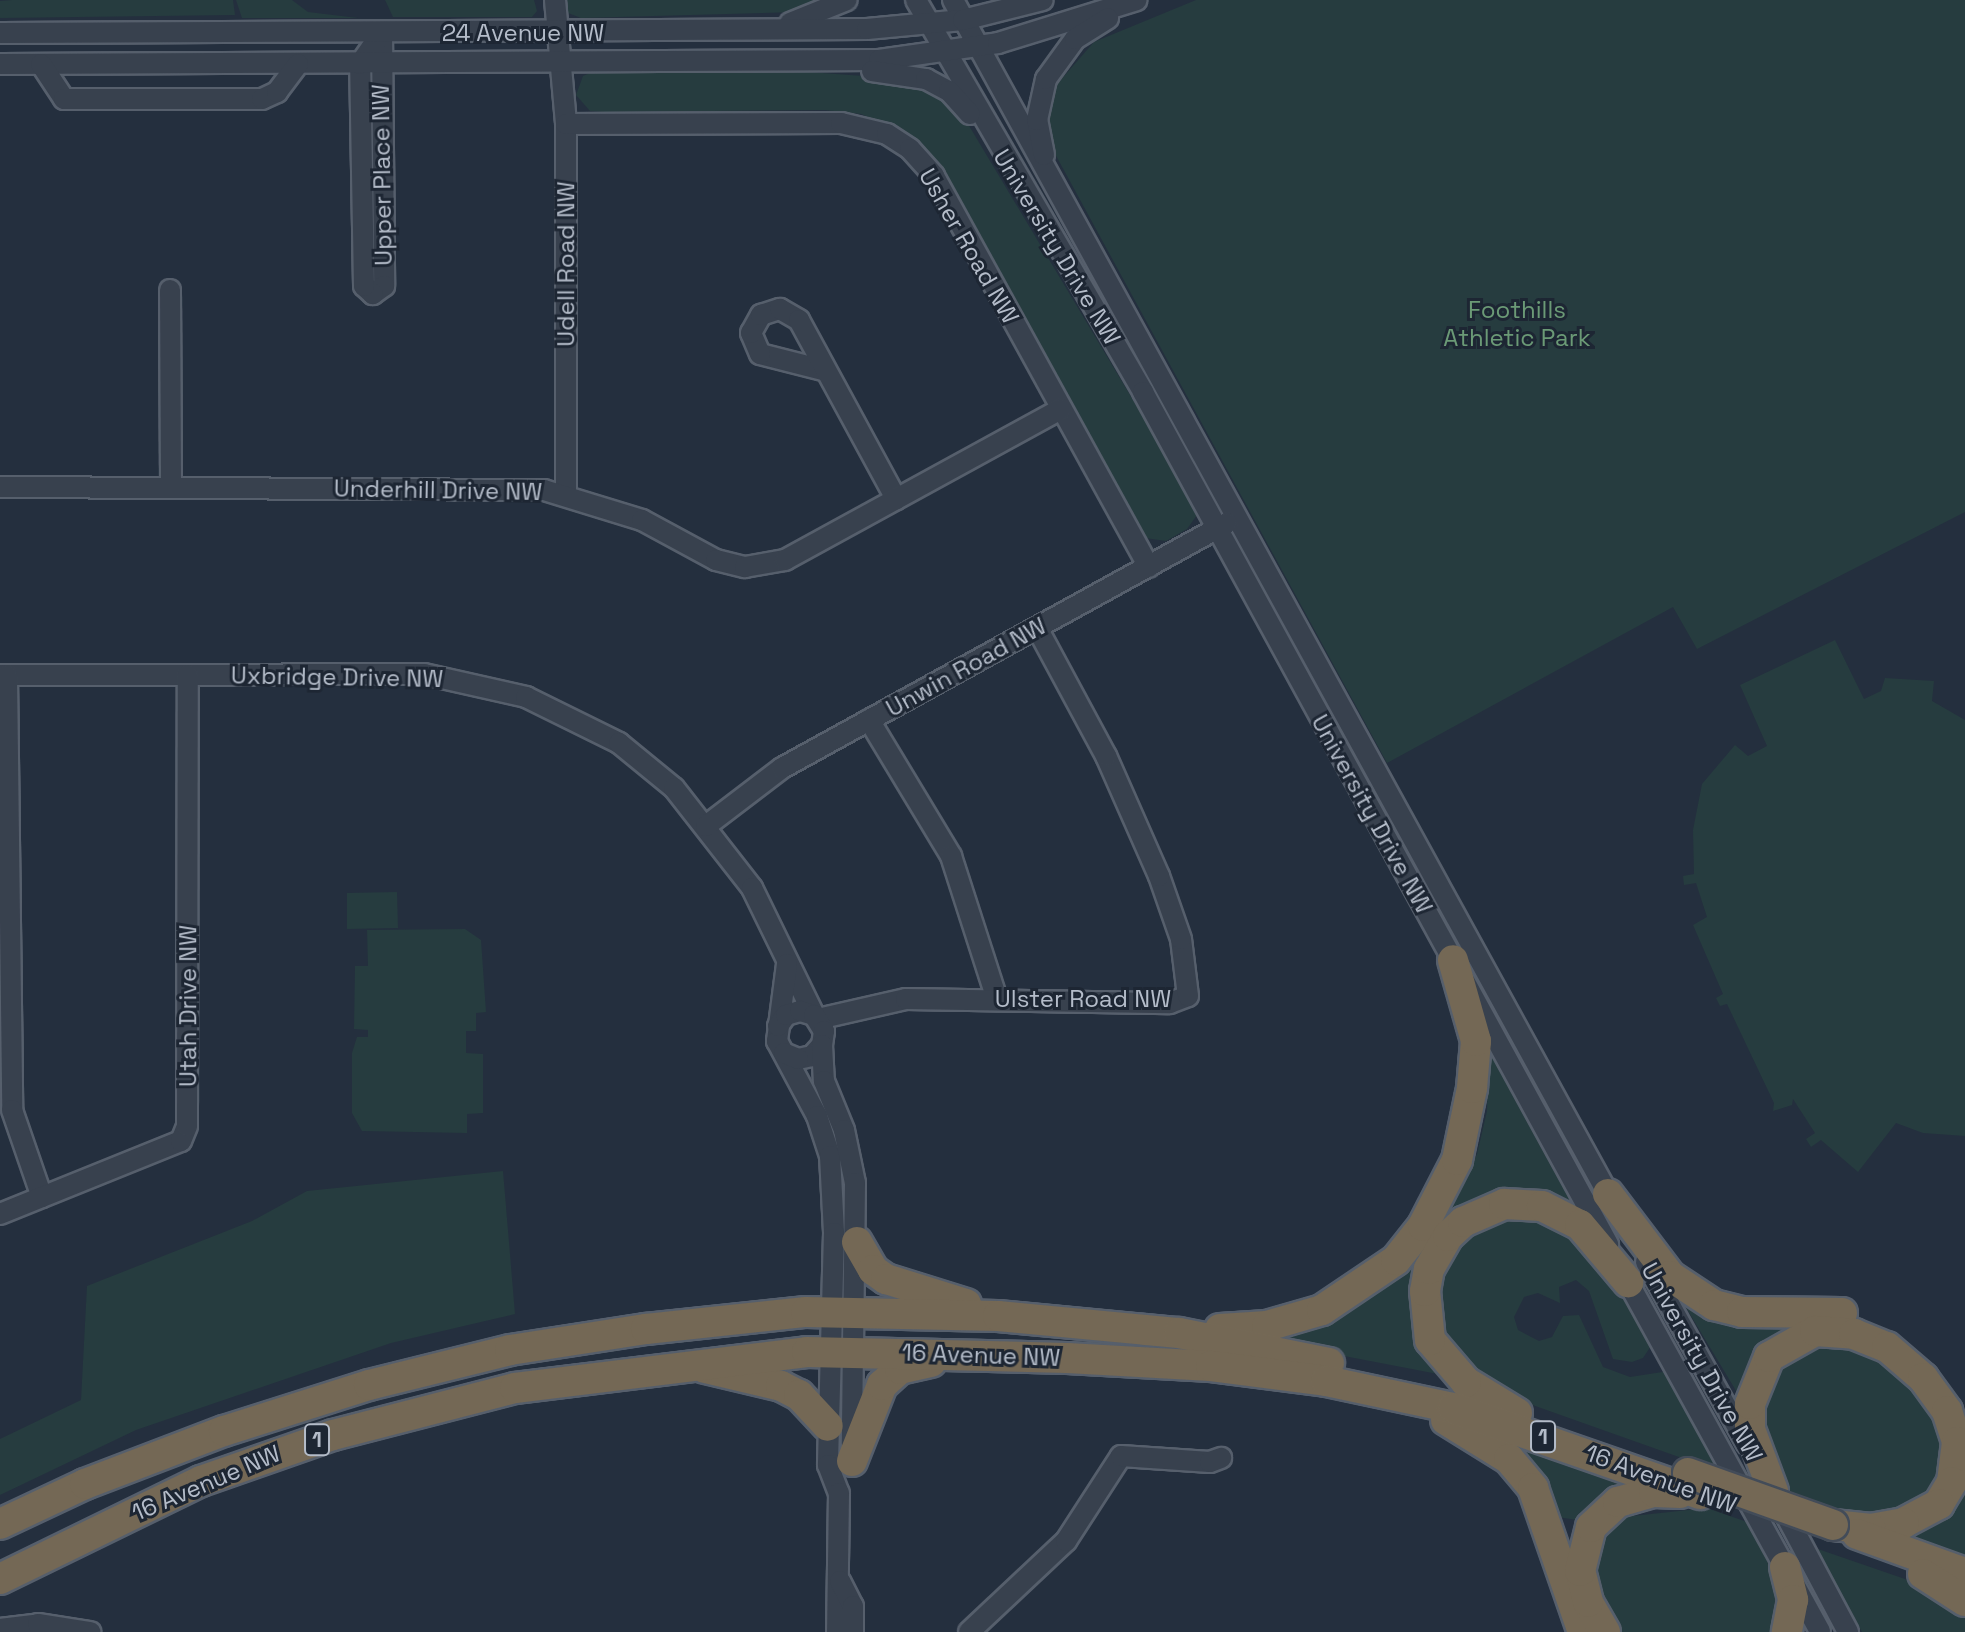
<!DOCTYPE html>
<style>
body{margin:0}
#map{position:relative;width:1965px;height:1632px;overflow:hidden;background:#242f3e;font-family:"Space Grotesk",sans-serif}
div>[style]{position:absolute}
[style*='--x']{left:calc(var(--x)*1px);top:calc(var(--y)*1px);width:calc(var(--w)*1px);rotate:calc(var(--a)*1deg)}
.green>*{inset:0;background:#263c3f}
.roads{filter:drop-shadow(2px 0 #565f6c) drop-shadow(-2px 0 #565f6c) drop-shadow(0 2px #565f6c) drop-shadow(0 -2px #565f6c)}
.minor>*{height:20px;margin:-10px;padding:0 10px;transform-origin:10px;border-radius:10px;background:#38414e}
.highway>*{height:30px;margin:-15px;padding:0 15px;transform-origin:15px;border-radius:15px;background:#746855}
.bridges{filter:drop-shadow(2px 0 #434c59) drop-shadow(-2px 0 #434c59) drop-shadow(0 2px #434c59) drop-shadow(0 -2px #434c59)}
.highway-bridge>*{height:30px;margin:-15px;padding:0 15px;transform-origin:15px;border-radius:15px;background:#746855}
span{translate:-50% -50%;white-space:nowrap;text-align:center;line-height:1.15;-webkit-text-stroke:6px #1d2633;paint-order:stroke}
.shield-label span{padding:2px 6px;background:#1d2633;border:2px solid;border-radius:6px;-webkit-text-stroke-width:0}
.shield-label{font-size:22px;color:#b4bcc9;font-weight:700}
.street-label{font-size:24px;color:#b4bcc9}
.park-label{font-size:24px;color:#6b9a76}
</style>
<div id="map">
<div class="green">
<i style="clip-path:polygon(12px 0,233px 0,235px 15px,0 18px,0 1px)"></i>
<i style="clip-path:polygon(236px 0,292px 0,308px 12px,358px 18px,242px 18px)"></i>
<i style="clip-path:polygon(385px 0,534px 0,537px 11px,532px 17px,393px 17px)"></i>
<i style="clip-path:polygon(564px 0,833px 0,798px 12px,581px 18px,568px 13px)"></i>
<i style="clip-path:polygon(1196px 0,1965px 0,1965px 512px,1697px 649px,1673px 607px,1387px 763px,1054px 152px,1047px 130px,1051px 91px,1094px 42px)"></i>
<i style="clip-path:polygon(781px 70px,891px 78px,933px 90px,965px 119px,1194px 502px,1197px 515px,1187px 529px,1166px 541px,1145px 538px,944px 170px,912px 136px,861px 114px,825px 110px,605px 112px,590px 111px,576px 95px,583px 76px,592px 72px)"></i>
<i style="clip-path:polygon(1835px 640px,1864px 699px,1881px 691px,1885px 678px,1934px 681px,1932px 701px,1965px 720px,1965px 1136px,1923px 1133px,1896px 1123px,1858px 1172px,1821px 1140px,1811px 1147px,1806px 1139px,1815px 1133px,1793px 1099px,1792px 1105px,1773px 1111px,1774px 1103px,1727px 1004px,1720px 1006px,1716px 998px,1723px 994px,1693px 925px,1707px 917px,1696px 883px,1684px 885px,1683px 876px,1694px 874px,1693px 830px,1702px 784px,1735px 745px,1748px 756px,1767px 746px,1740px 685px)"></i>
<i style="clip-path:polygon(397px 892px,398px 928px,347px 929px,347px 893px)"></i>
<i style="clip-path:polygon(465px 929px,481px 940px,486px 1012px,476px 1013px,476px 1031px,466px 1031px,466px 1053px,483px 1054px,483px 1113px,467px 1114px,467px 1133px,362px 1131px,352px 1113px,352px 1053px,357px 1037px,368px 1037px,368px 1030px,354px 1029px,355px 966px,368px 966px,367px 930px)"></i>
<i style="clip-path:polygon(1489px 1045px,1592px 1222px,1556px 1201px,1436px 1237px,1443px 1375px,1255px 1339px,1437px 1229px,1450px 1212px,1477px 1154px,1487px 1111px)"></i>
<i style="clip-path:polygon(503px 1171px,515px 1314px,391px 1343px,136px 1430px,0 1495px,0 1439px,81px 1400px,87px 1286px,252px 1221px,307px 1191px)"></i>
<i style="clip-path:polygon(1510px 1209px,1592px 1240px,1651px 1346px,1643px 1358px,1632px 1362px,1613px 1359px,1589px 1291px,1576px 1280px,1559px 1287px,1560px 1303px,1538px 1293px,1524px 1297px,1514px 1317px,1518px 1330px,1539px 1341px,1552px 1337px,1563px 1316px,1579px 1315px,1603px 1367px,1630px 1377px,1669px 1371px,1724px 1473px,1487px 1389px,1432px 1323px,1443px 1251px)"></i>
<i style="clip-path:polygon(1676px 1291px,1708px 1307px,1748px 1318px,1862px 1324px,1921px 1358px,1947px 1385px,1965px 1419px,1965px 1564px,1883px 1533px,1915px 1525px,1942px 1508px,1962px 1468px,1960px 1419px,1921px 1364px,1894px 1343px,1864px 1330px,1814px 1325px,1768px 1350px,1741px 1399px)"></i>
<i style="clip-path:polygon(1852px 1341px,1924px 1386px,1949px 1466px,1917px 1509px,1847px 1514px,1786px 1495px,1756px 1399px,1787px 1351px)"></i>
<i style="clip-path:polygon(1504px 1440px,1652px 1484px,1584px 1521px,1557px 1517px)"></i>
<i style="clip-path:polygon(1707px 1508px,1750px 1523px,1767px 1551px,1785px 1600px,1781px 1632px,1615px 1632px,1587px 1547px,1614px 1518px)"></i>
<i style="clip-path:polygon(1815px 1548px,1905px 1579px,1965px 1611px,1965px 1632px,1862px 1632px)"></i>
</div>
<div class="roads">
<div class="minor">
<i style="--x:555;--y:0;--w:124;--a:84.9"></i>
<i style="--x:566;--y:124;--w:370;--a:90"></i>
<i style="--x:916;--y:0;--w:453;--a:59.9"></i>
<i style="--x:1143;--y:392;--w:971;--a:61.38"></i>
<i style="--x:953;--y:0;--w:1372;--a:61.25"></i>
<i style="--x:790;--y:23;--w:61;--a:-22"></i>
<i style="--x:382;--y:32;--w:254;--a:89.5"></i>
<i style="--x:384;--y:286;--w:14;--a:144"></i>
<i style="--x:373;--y:294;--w:12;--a:-138"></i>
<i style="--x:364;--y:286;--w:222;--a:-91"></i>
<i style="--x:360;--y:64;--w:39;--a:-55"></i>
<i style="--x:0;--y:33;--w:867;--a:-0.26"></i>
<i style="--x:867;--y:29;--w:96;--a:-5.4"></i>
<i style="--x:963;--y:20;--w:82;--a:-14"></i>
<i style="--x:0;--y:64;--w:879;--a:-0.26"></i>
<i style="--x:879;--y:60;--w:120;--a:-8.1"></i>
<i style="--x:998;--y:43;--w:145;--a:-17.2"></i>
<i style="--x:41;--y:64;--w:42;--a:56.7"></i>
<i style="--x:64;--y:99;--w:198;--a:0"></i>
<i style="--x:262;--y:99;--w:17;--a:-25"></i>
<i style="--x:277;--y:92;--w:35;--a:-53"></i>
<i style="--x:872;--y:71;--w:55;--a:8.4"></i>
<i style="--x:926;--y:79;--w:26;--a:28"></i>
<i style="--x:949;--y:91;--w:31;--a:48"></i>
<i style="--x:566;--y:124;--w:275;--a:-0.2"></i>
<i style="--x:841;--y:123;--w:47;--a:13.4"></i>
<i style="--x:887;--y:134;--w:27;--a:33"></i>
<i style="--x:910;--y:149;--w:36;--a:48"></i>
<i style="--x:934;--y:176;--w:446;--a:61.2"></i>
<i style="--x:1044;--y:155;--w:36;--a:-101"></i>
<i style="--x:1037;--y:120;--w:42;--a:-77.6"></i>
<i style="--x:1046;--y:79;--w:49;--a:-54.1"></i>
<i style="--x:1075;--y:39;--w:39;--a:-32"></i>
<i style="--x:170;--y:290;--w:197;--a:89.7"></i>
<i style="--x:823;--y:370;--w:65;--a:-165.7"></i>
<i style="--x:760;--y:354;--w:23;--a:-113"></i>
<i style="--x:751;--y:333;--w:21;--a:-61"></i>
<i style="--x:761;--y:315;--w:20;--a:-18"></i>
<i style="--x:780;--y:309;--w:22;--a:30"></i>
<i style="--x:799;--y:320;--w:204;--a:61.5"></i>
<i style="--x:0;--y:487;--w:544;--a:0.32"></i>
<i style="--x:544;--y:490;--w:102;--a:17"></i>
<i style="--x:642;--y:520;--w:84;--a:28.4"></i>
<i style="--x:716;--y:560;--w:30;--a:14"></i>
<i style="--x:745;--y:567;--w:41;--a:-9.9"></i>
<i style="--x:785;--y:560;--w:315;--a:-28.7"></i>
<i style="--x:0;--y:675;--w:424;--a:-0.1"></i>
<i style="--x:424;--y:674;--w:105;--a:12.7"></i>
<i style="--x:526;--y:697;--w:104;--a:26.3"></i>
<i style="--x:619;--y:743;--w:71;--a:39.3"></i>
<i style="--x:674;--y:788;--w:127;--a:52"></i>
<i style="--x:752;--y:888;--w:141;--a:64"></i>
<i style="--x:7;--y:675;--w:435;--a:89.3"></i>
<i style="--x:12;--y:1110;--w:92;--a:71"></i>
<i style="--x:869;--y:720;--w:159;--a:58.9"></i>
<i style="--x:951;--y:856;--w:150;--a:72.2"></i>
<i style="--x:706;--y:826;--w:96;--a:-37.3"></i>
<i style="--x:782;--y:768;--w:508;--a:-28.84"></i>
<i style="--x:787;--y:964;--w:78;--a:97.4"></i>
<i style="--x:777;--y:1041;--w:85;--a:61.9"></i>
<i style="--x:817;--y:1116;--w:42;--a:72"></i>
<i style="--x:830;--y:1156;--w:77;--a:87"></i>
<i style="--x:834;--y:1233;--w:232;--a:91.5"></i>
<i style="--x:828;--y:1465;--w:30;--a:69"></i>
<i style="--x:839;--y:1493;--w:139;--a:90.8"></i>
<i style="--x:818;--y:1019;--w:90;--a:-12.8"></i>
<i style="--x:906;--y:999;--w:264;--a:0.9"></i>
<i style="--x:1170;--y:1003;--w:19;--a:-21"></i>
<i style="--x:1188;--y:996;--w:57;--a:-97"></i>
<i style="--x:1181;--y:939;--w:67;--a:-109.2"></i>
<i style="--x:1159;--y:876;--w:131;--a:-113.8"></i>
<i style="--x:1106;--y:756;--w:145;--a:-118.3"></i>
<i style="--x:778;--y:1026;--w:14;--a:-54"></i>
<i style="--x:786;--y:1015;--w:15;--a:-16"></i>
<i style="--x:800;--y:1011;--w:15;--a:16"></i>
<i style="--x:814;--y:1015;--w:19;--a:58"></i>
<i style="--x:824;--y:1031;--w:14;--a:98"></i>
<i style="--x:822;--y:1045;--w:15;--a:132"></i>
<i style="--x:812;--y:1056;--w:14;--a:168"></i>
<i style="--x:798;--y:1059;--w:15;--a:-157"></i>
<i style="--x:822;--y:1045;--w:36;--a:87"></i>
<i style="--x:824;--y:1081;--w:53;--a:67.8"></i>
<i style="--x:844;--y:1130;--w:54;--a:78.3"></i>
<i style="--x:855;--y:1183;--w:261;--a:90.7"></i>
<i style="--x:0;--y:1214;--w:195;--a:-22"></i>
<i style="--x:181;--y:1141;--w:16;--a:-68"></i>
<i style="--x:187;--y:1126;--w:451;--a:-89.9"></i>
<i style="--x:1646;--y:1262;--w:208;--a:61"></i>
<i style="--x:1623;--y:1273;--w:409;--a:61.2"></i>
<i style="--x:1780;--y:1504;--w:145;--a:62"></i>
<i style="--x:840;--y:1581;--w:28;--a:63"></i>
<i style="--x:853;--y:1606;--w:26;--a:90"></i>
<i style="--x:0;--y:1629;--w:38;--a:-7"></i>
<i style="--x:38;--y:1624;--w:53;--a:8.7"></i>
<i style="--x:969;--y:1632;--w:133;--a:-43.2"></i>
<i style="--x:1066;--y:1541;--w:101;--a:-57.1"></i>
<i style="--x:1121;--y:1456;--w:89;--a:3.9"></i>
<i style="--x:1210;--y:1462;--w:12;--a:-20"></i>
</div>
<div class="highway">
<i style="--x:1608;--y:1194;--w:103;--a:52.9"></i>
<i style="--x:1670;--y:1276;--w:53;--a:33.4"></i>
<i style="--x:1714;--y:1305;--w:29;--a:14"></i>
<i style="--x:1742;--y:1312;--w:100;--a:0.6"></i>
<i style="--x:857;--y:1242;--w:32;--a:60"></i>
<i style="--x:873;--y:1270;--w:16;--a:35"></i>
<i style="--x:886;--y:1279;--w:84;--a:17.4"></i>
<i style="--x:1220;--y:1329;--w:47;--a:-3.7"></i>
<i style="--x:1267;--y:1326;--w:57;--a:-16.2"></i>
<i style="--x:1322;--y:1310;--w:89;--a:-34"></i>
<i style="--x:1396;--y:1260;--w:43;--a:-51.5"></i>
<i style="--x:1423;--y:1226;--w:74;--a:-62.7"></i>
<i style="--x:1457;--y:1160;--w:74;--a:-78.2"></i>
<i style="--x:1472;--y:1088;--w:47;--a:-85.1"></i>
<i style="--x:1476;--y:1041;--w:84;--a:-105.9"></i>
<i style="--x:705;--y:1368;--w:78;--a:13.3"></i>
<i style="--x:781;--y:1386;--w:20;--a:27"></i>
<i style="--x:799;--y:1395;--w:42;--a:46.9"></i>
<i style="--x:1517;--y:1413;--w:60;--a:-148.7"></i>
<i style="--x:1466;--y:1382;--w:55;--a:-130.6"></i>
<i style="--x:1430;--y:1340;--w:49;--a:-95.8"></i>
<i style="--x:1425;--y:1291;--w:22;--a:-80"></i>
<i style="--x:1429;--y:1269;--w:38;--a:-60"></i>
<i style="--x:1448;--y:1236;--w:21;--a:-43"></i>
<i style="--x:1463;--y:1222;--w:45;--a:-23.7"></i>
<i style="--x:1504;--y:1204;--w:38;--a:3"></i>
<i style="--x:1542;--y:1206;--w:42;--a:26.6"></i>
<i style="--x:1580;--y:1225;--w:75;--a:49.9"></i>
<i style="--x:1446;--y:1420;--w:74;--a:31.8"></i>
<i style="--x:1509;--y:1459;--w:38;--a:50"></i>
<i style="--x:1533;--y:1488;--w:152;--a:70.9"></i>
<i style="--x:852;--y:1461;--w:82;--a:-68.5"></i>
<i style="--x:882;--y:1385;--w:24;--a:-42"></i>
<i style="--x:900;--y:1369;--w:32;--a:-13"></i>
<i style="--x:1773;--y:1491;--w:66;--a:-110.4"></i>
<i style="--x:1750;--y:1429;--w:25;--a:-90"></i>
<i style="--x:1750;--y:1404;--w:51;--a:-68"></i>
<i style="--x:1769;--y:1357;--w:53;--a:-29.5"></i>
<i style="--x:1815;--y:1331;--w:39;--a:4"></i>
<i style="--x:1854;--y:1334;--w:35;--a:22"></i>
<i style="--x:1887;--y:1347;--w:48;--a:40.7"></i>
<i style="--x:1923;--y:1378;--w:41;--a:54"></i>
<i style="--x:1947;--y:1411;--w:33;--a:72"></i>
<i style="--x:1957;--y:1442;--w:40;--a:97.1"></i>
<i style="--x:1952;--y:1482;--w:26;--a:121"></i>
<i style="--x:1939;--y:1504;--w:40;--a:152"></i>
<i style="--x:1904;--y:1523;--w:34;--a:170"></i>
<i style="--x:1871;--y:1529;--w:38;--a:-174"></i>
<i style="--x:0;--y:1524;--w:94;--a:-25.2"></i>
<i style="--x:85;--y:1484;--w:149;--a:-20.9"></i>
<i style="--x:224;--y:1431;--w:152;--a:-17.6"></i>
<i style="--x:369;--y:1385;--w:145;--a:-13.9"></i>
<i style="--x:510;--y:1350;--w:138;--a:-8.8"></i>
<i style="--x:646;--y:1329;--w:161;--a:-6.1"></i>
<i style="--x:806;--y:1312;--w:192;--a:1.2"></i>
<i style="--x:998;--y:1316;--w:182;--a:5.4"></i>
<i style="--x:1179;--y:1333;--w:153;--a:11.3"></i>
<i style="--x:1857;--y:1534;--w:115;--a:19.9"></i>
<i style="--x:1785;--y:1567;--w:34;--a:76"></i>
<i style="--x:1793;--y:1600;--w:33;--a:101"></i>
<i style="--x:1923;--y:1574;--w:50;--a:32.7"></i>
<i style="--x:0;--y:1579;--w:224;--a:-26"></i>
<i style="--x:201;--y:1481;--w:140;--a:-19.2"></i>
<i style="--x:333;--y:1435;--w:188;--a:-14.5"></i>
<i style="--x:515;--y:1388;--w:294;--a:-7"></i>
<i style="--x:807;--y:1352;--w:260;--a:1.3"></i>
<i style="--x:1067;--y:1358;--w:144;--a:3.2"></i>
<i style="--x:1211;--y:1366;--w:116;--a:7.4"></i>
<i style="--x:1326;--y:1381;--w:130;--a:12"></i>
<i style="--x:1453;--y:1408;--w:262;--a:19.2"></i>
<i style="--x:1605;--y:1632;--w:34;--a:-120"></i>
<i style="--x:1588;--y:1602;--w:32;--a:-104"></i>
<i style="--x:1580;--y:1571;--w:45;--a:-76"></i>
<i style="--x:1591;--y:1527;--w:37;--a:-43"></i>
<i style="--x:1618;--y:1502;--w:37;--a:-16"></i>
<i style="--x:1654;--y:1492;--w:26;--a:2"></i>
</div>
</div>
<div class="bridges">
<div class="highway-bridge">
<i style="--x:1688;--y:1473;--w:154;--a:19.7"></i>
</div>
</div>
<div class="shield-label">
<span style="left:1543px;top:1437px">1</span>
<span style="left:317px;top:1440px">1</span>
</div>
<div class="street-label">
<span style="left:523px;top:33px">24 Avenue NW</span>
<span style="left:382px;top:175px;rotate:-91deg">Upper Place NW</span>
<span style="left:969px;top:246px;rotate:60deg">Usher Road NW</span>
<span style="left:1057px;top:247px;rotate:59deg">University Drive NW</span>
<span style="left:566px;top:264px;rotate:-90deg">Udell Road NW</span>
<span style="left:438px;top:490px;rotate:1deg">Underhill Drive NW</span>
<span style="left:966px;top:667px;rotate:-29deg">Unwin Road NW</span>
<span style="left:337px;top:677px;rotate:1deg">Uxbridge Drive NW</span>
<span style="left:1372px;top:814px;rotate:61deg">University Drive NW</span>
<span style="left:1083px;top:999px">Ulster Road NW</span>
<span style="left:188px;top:1006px;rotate:-90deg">Utah Drive NW</span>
<span style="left:981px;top:1355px;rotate:2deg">16 Avenue NW</span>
<span style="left:1702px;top:1362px;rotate:61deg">University Drive NW</span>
<span style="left:1661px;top:1479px;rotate:20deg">16 Avenue NW</span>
<span style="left:206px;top:1483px;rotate:-23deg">16 Avenue NW</span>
</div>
<div class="park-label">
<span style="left:1517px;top:324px">Foothills<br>Athletic Park</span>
</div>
</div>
